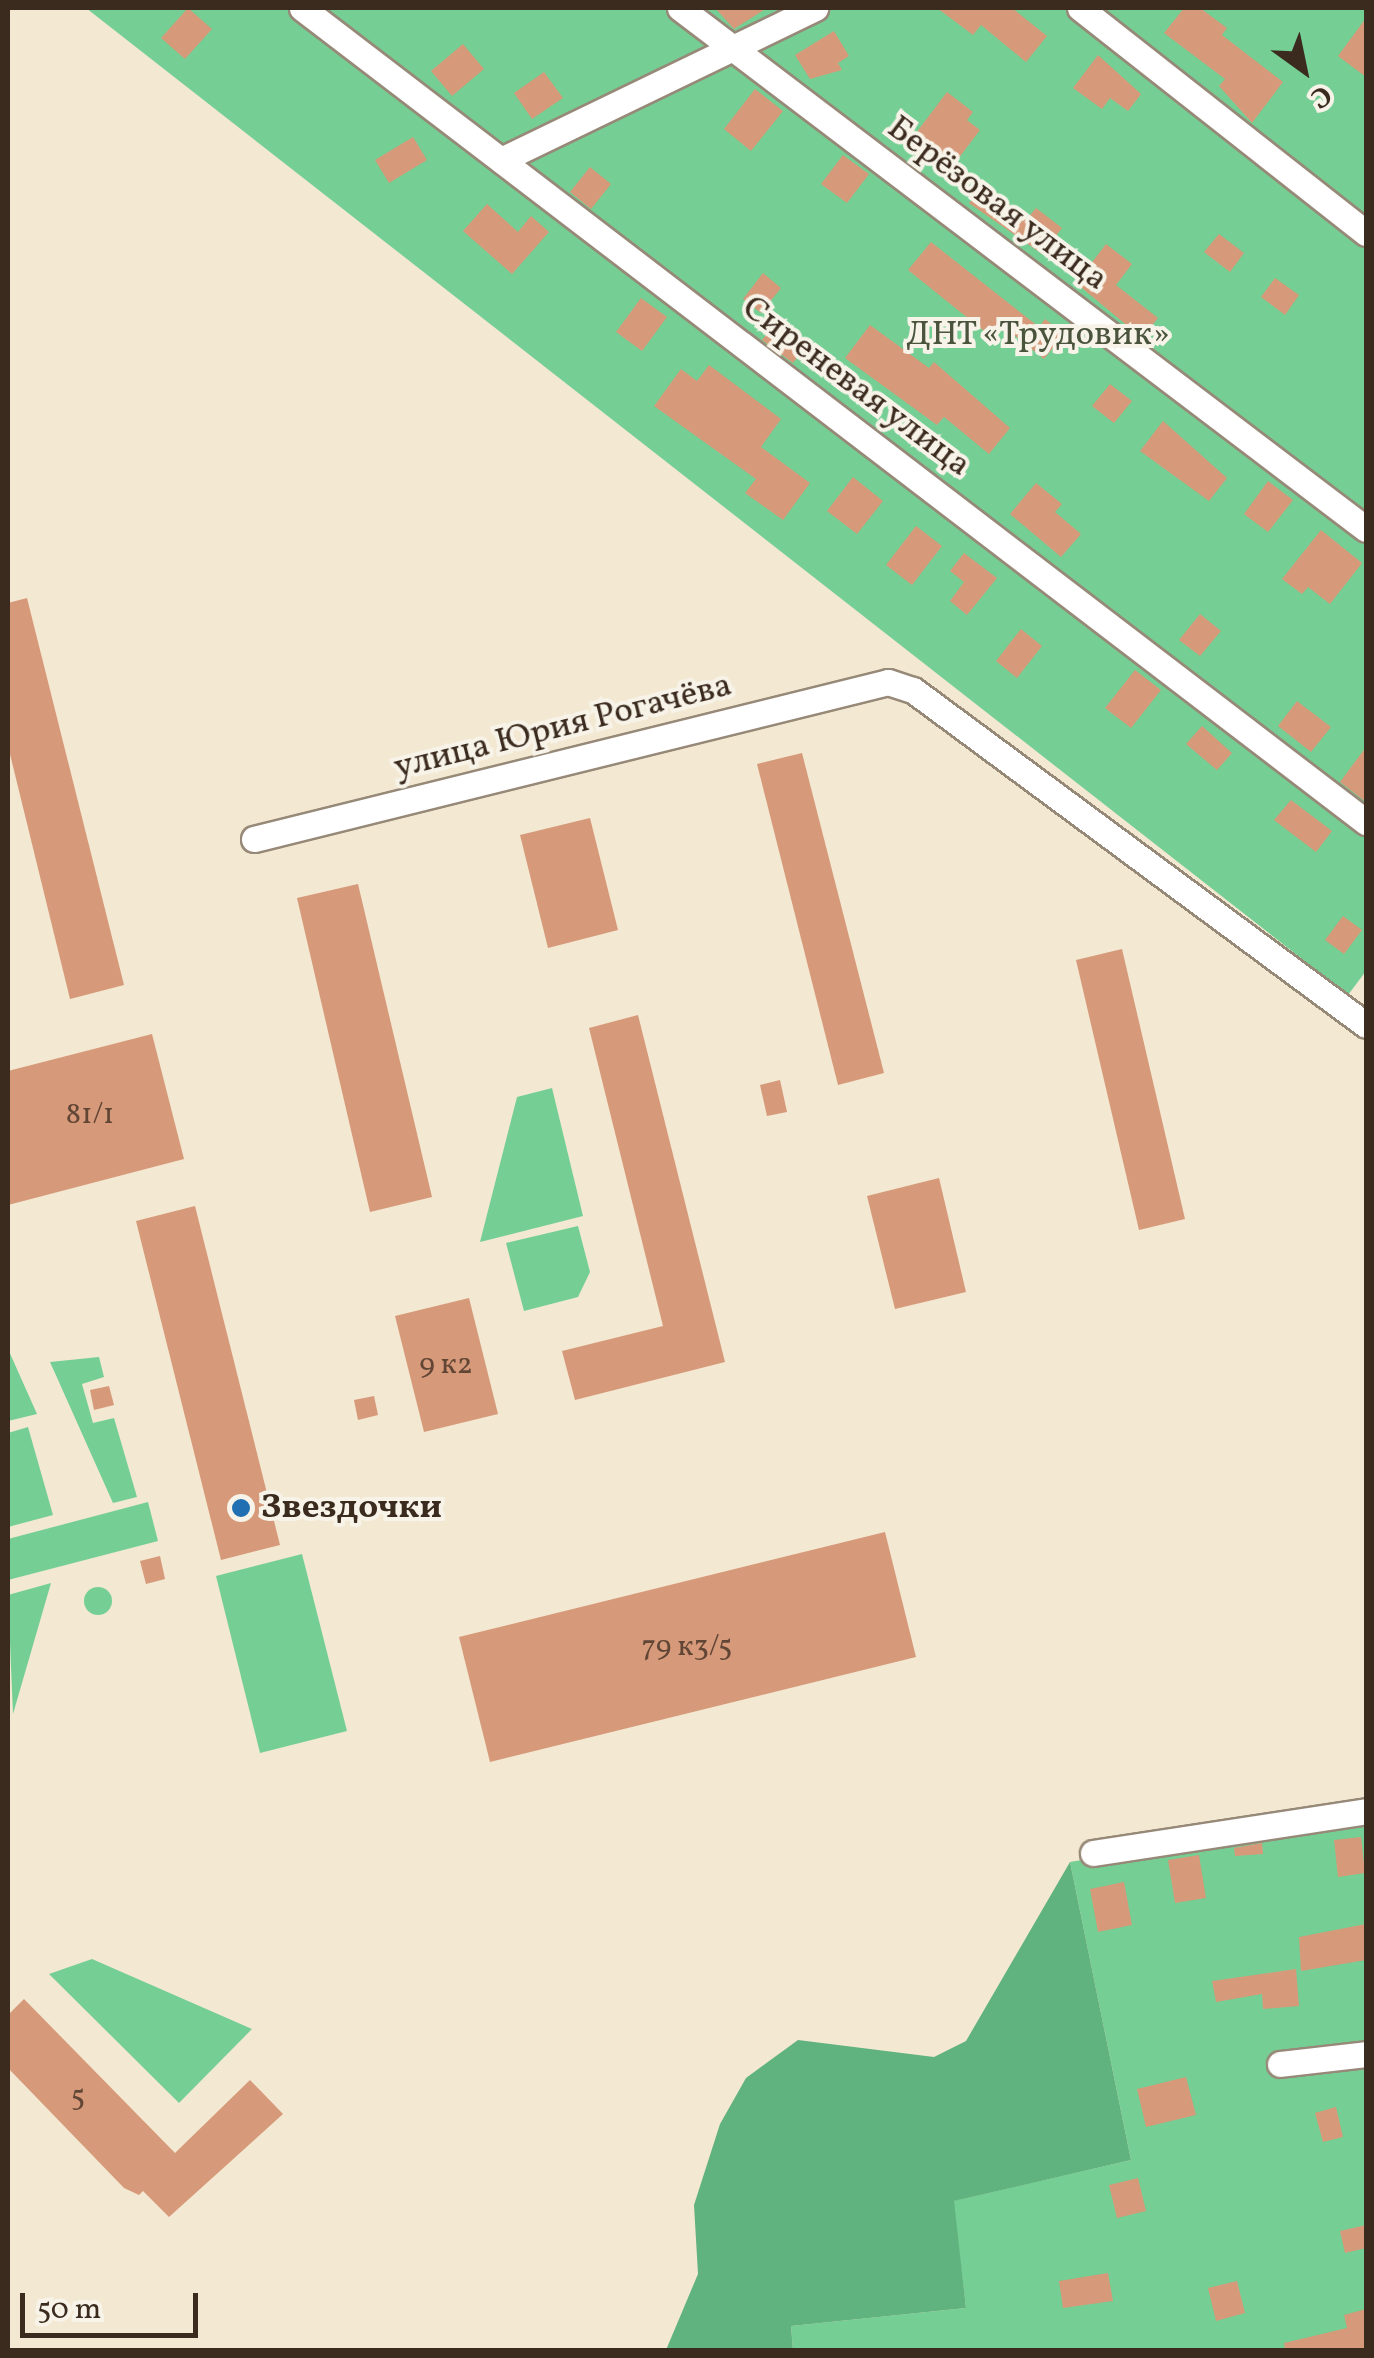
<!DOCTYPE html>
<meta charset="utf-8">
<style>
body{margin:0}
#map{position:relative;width:1374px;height:2358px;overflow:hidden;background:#f3e8d2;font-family:Vollkorn,serif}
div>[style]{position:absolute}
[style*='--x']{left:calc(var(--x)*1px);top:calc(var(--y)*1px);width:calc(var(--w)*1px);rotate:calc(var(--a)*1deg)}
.green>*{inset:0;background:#75cf95}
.round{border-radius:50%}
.forest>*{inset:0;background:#60b27e}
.building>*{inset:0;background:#d69979}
.roads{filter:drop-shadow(2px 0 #978978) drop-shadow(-2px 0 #978978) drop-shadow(0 2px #978978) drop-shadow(0 -2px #978978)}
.minor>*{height:25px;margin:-12.5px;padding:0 12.5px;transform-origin:12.5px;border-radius:12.5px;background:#fff}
.dots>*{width:28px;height:28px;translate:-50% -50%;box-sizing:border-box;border:5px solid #f7f3e8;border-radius:50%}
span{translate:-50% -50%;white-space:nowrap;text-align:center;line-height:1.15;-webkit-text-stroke:8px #f7f3e8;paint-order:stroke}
.number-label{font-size:30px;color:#624635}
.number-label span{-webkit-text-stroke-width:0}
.street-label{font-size:35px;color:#3b2a1e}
.park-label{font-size:35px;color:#4a533c}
.poi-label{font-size:35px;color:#3b2a1e;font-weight:700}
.left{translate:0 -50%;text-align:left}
.frame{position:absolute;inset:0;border:10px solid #3b2a1e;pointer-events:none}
.north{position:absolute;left:1254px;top:20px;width:100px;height:100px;-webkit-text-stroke:8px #f7f3e8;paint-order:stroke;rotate:147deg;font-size:28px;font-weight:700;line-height:40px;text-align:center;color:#3b2a1e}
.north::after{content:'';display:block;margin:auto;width:35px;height:45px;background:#3b2a1e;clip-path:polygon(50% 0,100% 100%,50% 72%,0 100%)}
.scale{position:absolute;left:20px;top:2293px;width:178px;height:45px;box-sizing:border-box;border:5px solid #3b2a1e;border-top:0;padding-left:12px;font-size:30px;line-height:35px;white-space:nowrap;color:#3b2a1e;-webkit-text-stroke:8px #f7f3e8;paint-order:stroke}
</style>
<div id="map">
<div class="green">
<i style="clip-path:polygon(86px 8px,1366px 8px,1366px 971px,1348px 995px)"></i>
<i style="clip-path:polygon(552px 1088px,583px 1216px,480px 1242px,517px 1097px)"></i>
<i style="clip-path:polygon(578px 1226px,590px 1272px,578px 1297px,524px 1311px,506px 1243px)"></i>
<i style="clip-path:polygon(8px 1349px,37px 1414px,8px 1421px)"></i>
<i style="clip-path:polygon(99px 1357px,104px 1377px,82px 1384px,93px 1423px,114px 1418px,137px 1497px,113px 1503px,50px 1362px)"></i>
<i style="clip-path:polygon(28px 1427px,53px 1515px,8px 1527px,8px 1433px)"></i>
<i style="clip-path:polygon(148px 1502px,158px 1541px,8px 1580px,8px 1539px)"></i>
<i style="clip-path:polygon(302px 1554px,347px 1731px,260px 1753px,216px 1576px)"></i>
<i style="clip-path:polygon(51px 1583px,13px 1714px,8px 1595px)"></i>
<i class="round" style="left:84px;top:1587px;width:28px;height:28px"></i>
<i style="clip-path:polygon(1366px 1813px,1366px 2350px,793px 2350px,791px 2326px,966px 2308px,953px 2201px,1131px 2160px,1070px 1862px)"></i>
<i style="clip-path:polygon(92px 1959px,252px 2029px,179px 2103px,49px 1974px)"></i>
</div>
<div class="forest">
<i style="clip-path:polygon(1070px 1862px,1131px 2160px,954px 2201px,966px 2308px,791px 2326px,793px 2350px,666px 2350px,698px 2274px,694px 2205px,720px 2124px,746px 2078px,798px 2040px,934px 2057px,966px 2041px)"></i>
</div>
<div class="building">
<i style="clip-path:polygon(188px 8px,212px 29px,185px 59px,161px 38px)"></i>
<i style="clip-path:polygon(715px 8px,767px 8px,734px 29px)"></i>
<i style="clip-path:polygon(937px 8px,1012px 8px,1047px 36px,1026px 62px,981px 25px,973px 35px)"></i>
<i style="clip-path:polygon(1184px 8px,1200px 8px,1227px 28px,1222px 35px,1283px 82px,1252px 123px,1219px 86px,1225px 79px,1164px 33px)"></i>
<i style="clip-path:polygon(1366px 18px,1366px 77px,1338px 56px)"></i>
<i style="clip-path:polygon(834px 31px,849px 56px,838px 63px,842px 70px,810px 79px,795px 55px)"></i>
<i style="clip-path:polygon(463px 44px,484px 69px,452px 96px,431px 71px)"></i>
<i style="clip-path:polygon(1098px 55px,1141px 94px,1128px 111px,1110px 98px,1102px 109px,1073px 88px)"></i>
<i style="clip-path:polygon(544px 72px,563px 98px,532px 119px,514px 93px)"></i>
<i style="clip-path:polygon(755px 89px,783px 111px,751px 151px,724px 129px)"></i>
<i style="clip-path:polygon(947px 92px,973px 112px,967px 120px,980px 130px,955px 163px,916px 133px)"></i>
<i style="clip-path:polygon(413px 137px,427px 160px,389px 183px,375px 160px)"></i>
<i style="clip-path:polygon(843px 155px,869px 174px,847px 203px,821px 184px)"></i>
<i style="clip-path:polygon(590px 167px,611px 184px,591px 209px,570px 192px)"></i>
<i style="clip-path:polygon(985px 185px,1027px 219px,1036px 208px,1062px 228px,1042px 254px,969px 203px)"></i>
<i style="clip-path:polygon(487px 204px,518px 232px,531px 216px,549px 232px,512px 274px,463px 231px)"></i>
<i style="clip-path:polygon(1219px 234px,1244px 253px,1230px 272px,1204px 252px)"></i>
<i style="clip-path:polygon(931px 242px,1039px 327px,1045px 319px,1064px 334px,1044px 359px,999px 323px,989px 335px,908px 270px)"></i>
<i style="clip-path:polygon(1106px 244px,1132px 264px,1116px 285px,1158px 318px,1142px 338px,1076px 283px)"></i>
<i style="clip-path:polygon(763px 273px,781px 288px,761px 313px,743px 299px)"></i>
<i style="clip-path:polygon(1275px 278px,1299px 295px,1285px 315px,1261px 297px)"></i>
<i style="clip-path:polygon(641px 298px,667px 317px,642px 351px,616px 332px)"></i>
<i style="clip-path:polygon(779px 318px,796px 331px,789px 339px,803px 350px,793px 363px,762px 340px)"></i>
<i style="clip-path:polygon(870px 325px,929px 368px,934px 362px,1010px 428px,989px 454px,944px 417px,937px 425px,845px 358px)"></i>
<i style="clip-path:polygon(709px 365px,781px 419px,761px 447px,810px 483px,783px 520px,745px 493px,756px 479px,654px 406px,681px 369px,697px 381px)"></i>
<i style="clip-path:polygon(1110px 384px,1132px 401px,1114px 423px,1092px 406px)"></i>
<i style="clip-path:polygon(1163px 421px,1227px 478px,1209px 501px,1140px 451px)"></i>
<i style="clip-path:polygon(853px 477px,883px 501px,857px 534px,827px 511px)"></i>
<i style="clip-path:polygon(1268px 481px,1293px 500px,1268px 532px,1244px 514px)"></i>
<i style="clip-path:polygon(1036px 483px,1062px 504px,1055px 512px,1081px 534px,1061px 557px,1010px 514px)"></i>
<i style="clip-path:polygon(916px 526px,942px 546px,912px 585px,886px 565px)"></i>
<i style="clip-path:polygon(1321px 530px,1362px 563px,1330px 604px,1308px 587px,1302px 594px,1282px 579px)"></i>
<i style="clip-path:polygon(964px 553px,997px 578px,967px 615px,950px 601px,964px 582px,950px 571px)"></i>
<i style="clip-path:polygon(27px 598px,124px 985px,70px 999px,8px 746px,8px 603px)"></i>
<i style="clip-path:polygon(1200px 614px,1221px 631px,1200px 656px,1179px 640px)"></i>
<i style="clip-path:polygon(1021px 629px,1042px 646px,1017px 678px,996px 661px)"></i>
<i style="clip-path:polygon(1135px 670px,1161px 690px,1131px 728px,1105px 708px)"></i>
<i style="clip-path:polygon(1297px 701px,1331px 727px,1311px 752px,1278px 726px)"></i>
<i style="clip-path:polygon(1202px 726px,1232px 753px,1217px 770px,1186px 744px)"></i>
<i style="clip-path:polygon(1366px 747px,1366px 802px,1340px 782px)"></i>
<i style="clip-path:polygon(802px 753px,884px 1073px,838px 1085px,757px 764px)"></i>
<i style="clip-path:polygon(1291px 800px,1332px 831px,1316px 852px,1274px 820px)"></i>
<i style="clip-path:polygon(590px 818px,618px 930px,548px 948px,520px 835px)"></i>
<i style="clip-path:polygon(358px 884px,432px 1197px,370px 1212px,297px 898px)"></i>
<i style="clip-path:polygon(1343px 916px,1362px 930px,1344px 954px,1325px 940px)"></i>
<i style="clip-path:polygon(1122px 949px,1185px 1219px,1139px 1230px,1076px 960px)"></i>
<i style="clip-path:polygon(638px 1015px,725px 1362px,575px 1400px,562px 1351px,663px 1326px,589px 1028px)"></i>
<i style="clip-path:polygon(152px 1034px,184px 1159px,8px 1205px,8px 1071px)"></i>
<i style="clip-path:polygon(780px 1080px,787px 1112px,767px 1116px,760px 1085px)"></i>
<i style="clip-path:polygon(939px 1178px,966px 1292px,895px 1309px,867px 1196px)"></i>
<i style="clip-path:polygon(195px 1206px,280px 1545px,221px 1560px,136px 1221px)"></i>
<i style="clip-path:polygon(469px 1298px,498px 1414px,424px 1432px,395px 1316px)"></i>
<i style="clip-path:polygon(109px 1386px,114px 1405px,94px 1410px,90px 1390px)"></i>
<i style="clip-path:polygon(374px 1396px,378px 1415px,358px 1420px,354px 1400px)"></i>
<i style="clip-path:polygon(885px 1532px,916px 1657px,490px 1762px,459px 1637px)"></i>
<i style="clip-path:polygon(160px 1556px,165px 1579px,146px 1584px,140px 1561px)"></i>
<i style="clip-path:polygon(1361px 1837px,1365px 1873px,1338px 1877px,1334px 1840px)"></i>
<i style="clip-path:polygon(1262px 1843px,1263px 1854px,1235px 1856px,1234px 1848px)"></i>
<i style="clip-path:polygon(1199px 1855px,1206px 1898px,1175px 1903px,1168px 1860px)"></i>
<i style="clip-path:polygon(1124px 1882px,1132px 1925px,1098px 1932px,1090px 1889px)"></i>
<i style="clip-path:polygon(1366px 1924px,1366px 1960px,1301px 1971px,1299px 1937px)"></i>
<i style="clip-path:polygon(1296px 1969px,1299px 2006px,1263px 2009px,1262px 1994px,1216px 2002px,1212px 1981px)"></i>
<i style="clip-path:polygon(24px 1999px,175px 2153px,250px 2080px,283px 2114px,169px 2217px,143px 2191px,139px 2195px,124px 2188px,8px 2068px,8px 2015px)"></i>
<i style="clip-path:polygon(1186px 2077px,1196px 2115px,1146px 2127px,1137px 2089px)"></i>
<i style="clip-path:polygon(1336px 2107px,1343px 2137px,1323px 2142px,1315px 2113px)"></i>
<i style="clip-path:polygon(1138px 2178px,1146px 2211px,1117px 2218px,1109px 2185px)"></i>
<i style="clip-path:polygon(1366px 2225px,1366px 2248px,1345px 2253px,1340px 2231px)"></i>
<i style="clip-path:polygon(1108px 2273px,1113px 2301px,1063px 2308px,1059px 2281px)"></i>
<i style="clip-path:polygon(1237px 2281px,1245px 2313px,1216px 2321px,1208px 2288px)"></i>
<i style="clip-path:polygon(1366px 2309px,1366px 2350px,1285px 2350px,1284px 2343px,1347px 2328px,1344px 2315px)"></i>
</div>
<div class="roads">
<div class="minor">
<i style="--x:302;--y:8;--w:1340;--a:37.42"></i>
<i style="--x:680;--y:8;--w:861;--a:37.22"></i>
<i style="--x:1080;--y:8;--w:364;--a:38.2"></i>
<i style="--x:501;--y:160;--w:349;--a:-25.8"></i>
<i style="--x:254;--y:839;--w:653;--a:-13.91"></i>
<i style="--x:888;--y:682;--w:26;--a:18"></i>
<i style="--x:913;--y:690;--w:563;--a:36.48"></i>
<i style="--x:1093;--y:1853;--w:276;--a:-8.7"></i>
<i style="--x:1280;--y:2064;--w:87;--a:-6.6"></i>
</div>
</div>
<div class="dots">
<i style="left:241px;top:1508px;background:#1f6fb2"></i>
</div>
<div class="number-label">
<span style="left:90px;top:1115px">81/1</span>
<span style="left:446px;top:1365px">9 к2</span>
<span style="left:687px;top:1647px">79 к3/5</span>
<span style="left:78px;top:2097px">5</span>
</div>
<div class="street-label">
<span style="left:997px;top:204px;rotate:37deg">Берёзовая улица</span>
<span style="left:856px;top:387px;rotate:37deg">Сиреневая улица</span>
<span style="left:563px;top:727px;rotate:-14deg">улица Юрия Рогачёва</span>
</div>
<div class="park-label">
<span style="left:1038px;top:335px">ДНТ «Трудовик»</span>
</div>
<div class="poi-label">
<span class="left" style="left:261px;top:1508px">Звездочки</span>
</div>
<div class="frame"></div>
<div class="north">С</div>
<div class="scale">50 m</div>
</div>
